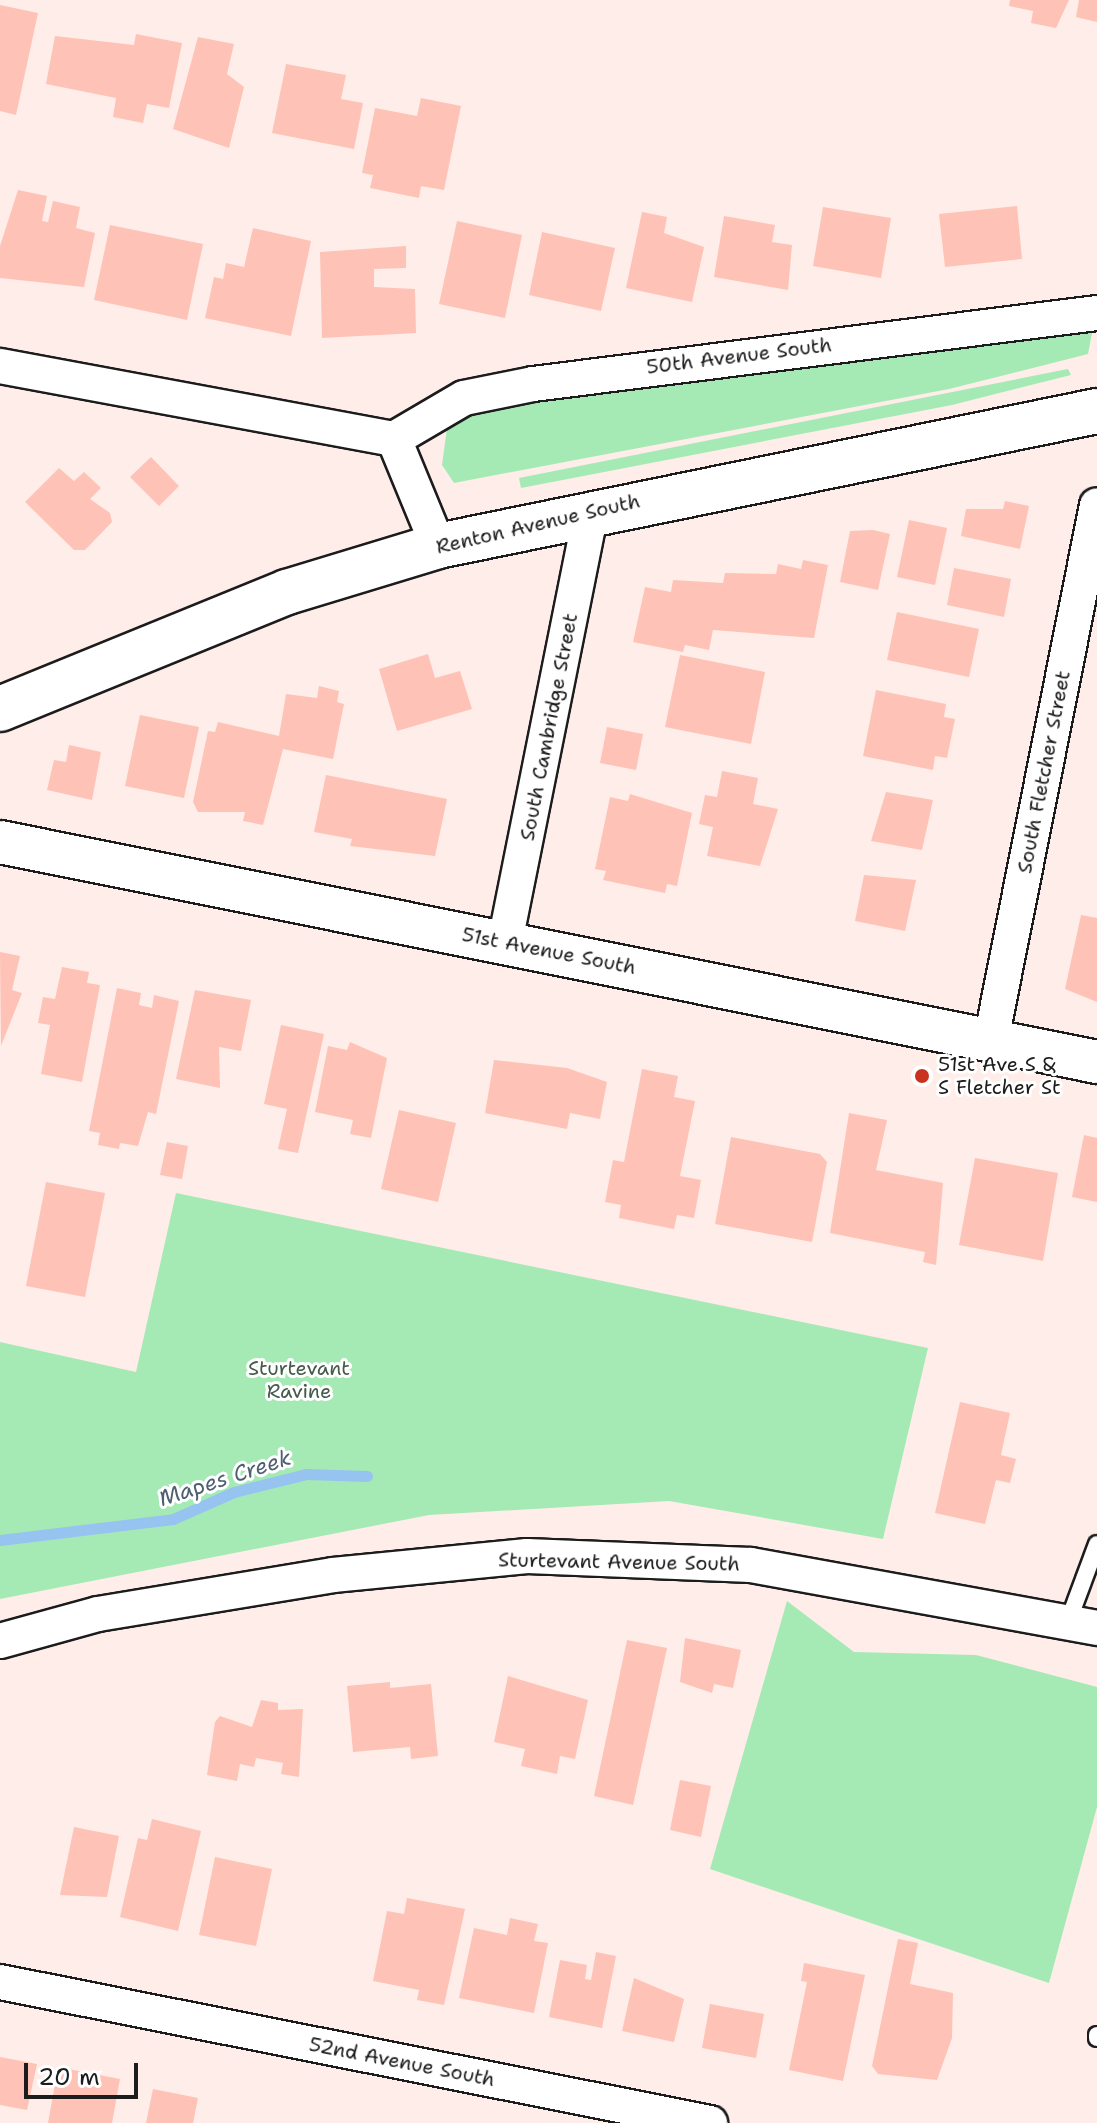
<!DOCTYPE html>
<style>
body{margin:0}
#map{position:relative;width:1097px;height:2123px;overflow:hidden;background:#ffede9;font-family:"Shantell Sans",sans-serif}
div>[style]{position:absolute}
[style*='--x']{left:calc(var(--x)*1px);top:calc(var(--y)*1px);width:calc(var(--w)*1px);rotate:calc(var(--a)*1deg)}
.green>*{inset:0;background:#a5eab5}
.stream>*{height:11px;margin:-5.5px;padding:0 5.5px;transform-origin:5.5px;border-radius:5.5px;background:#97c3f0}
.building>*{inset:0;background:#fec3b6}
.roads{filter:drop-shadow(2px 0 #1c1c1c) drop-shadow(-2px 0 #1c1c1c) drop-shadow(0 2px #1c1c1c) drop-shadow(0 -2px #1c1c1c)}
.service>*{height:16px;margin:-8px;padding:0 8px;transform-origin:8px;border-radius:8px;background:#fff}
.minor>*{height:34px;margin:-17px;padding:0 17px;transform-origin:17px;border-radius:17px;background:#fff}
.tertiary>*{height:42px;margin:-21px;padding:0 21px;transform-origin:21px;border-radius:21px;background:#fff}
.secondary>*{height:44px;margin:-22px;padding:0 22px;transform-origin:22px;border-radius:22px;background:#fff}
.dots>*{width:22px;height:22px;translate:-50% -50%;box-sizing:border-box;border:4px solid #fff;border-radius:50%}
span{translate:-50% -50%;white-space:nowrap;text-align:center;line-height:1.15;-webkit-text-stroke:6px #fff;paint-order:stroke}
.street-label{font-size:20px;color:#1c1c1c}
.poi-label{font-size:20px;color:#1c1c1c}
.left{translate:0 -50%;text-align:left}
.park-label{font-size:20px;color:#455a4a}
.water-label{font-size:22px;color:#4d5f71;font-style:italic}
.scale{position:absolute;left:24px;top:2063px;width:114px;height:36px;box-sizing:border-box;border:4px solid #1c1c1c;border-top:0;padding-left:10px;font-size:24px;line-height:28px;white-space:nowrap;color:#1c1c1c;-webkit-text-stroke:6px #fff;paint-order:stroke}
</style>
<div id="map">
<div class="green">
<i style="clip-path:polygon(1093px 328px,1088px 354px,949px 389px,454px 483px,442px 465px,447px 428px,480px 406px)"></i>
<i style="clip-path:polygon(1068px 369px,1071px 375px,952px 405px,521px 488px,519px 478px)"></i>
<i style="clip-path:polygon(176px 1193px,928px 1348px,883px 1539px,669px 1501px,429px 1515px,0 1599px,0 1342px,136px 1372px)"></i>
<i style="clip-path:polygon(787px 1601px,854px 1652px,976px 1655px,1097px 1687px,1097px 1807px,1049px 1983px,710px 1869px)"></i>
</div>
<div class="stream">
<i style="--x:0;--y:1540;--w:174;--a:-6.9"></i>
<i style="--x:173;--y:1519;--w:67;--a:-23.9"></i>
<i style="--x:234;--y:1492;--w:74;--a:-14"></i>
<i style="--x:306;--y:1474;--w:61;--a:1.9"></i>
</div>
<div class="building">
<i style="clip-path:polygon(1010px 0,1069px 0,1056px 28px,1031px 23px,1033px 11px,1009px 6px)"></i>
<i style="clip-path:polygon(1079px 0,1097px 0,1097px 22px,1076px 17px)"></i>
<i style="clip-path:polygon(0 5px,38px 13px,16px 115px,0 111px)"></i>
<i style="clip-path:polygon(136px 34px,182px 43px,169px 108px,147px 104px,143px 123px,113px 117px,116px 98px,46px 84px,55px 36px,134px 45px)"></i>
<i style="clip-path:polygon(198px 37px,234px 44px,227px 74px,244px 87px,229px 148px,173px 129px)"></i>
<i style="clip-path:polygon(286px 64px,346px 75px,341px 99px,363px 103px,354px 149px,272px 133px)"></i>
<i style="clip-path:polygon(421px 98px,461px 106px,444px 190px,421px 186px,419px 198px,370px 188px,373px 175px,362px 173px,375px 108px,417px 116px)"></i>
<i style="clip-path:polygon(18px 190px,47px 196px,42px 221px,48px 222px,53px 201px,80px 207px,76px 228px,95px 233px,84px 287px,0 278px,0 246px)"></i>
<i style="clip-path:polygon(1017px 206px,1022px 259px,945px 267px,939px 214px)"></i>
<i style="clip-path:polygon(823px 207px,891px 218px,881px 278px,813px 266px)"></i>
<i style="clip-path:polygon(642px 212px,667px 217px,664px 233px,704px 247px,692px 302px,626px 288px)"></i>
<i style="clip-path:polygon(724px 216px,775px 225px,772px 242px,792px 245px,788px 290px,714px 277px)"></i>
<i style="clip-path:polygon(457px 221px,522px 235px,505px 318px,439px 304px)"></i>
<i style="clip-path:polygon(110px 225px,203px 244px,187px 320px,94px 300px)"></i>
<i style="clip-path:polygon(253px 228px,311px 241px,291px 336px,205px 318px,214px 277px,223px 279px,226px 263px,244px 267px)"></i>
<i style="clip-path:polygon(542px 232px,615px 248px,601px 311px,529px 295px)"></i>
<i style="clip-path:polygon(406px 246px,406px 268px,374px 269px,374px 287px,415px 289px,416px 333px,322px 338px,320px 252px)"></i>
<i style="clip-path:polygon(151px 457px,179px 486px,159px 506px,130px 477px)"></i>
<i style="clip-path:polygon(59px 468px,74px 481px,84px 472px,101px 488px,90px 499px,110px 513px,112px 522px,85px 550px,74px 550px,25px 502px)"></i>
<i style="clip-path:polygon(1005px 501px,1029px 506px,1020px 549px,961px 536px,966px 509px,1003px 509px)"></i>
<i style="clip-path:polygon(909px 520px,947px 528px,935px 585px,897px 577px)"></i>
<i style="clip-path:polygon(873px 530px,890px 534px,878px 590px,840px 582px,850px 531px)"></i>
<i style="clip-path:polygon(803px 560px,828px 565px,814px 638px,713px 630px,709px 650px,685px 645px,683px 652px,633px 642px,645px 587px,671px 592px,673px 580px,723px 583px,725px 573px,776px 574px,778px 564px,801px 569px)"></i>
<i style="clip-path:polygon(954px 568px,1011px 579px,1004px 617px,947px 605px)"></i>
<i style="clip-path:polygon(897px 612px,979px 629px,969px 677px,887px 660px)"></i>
<i style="clip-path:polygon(428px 654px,435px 678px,460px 671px,472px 709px,397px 731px,379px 669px)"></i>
<i style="clip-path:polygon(680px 655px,765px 672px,751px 744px,665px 727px)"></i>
<i style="clip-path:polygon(319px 686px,339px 691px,337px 702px,344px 704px,333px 759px,283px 749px,263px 825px,243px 821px,245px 812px,198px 812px,193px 802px,208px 731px,215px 732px,218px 722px,279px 736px,286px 694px,317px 698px)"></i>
<i style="clip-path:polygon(876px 690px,946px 704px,944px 717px,955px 719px,947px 758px,935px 756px,933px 770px,863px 756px)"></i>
<i style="clip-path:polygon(140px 715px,199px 727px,184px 798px,125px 786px)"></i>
<i style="clip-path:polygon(607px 727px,643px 734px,636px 770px,600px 763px)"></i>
<i style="clip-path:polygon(69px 745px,101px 752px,92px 800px,47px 790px,54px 760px,66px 762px)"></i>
<i style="clip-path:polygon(722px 771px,758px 778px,753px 804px,778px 809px,760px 866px,707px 856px,713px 827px,699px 824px,705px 795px,717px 797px)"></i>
<i style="clip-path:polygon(326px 775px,447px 799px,435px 856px,350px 846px,352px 839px,314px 832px)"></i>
<i style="clip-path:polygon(886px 792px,933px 800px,922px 850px,871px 841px)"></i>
<i style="clip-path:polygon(630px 794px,692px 813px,677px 886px,667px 884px,665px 893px,603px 880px,606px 871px,595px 869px,610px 797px,628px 801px)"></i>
<i style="clip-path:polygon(864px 875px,916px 880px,905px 931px,855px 921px)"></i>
<i style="clip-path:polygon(1081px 915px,1097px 918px,1097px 1002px,1065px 989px)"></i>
<i style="clip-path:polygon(0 952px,20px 956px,12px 990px,22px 993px,1px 1046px)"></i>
<i style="clip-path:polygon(62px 967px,89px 972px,87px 983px,100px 985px,82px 1082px,41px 1074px,50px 1025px,38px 1023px,43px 997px,55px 999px)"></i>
<i style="clip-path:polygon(117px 988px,141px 993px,139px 1005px,152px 1008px,154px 995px,179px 1001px,156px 1114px,148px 1112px,138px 1146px,120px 1143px,119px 1149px,98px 1145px,100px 1133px,89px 1131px)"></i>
<i style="clip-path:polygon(195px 990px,251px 1000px,241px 1051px,219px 1047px,220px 1088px,176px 1079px)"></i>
<i style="clip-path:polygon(281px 1025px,324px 1034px,298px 1153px,278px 1149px,287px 1109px,264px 1104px)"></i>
<i style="clip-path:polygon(350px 1042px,387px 1058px,371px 1138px,350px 1134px,353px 1120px,315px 1112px,328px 1046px,347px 1050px)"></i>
<i style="clip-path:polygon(494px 1060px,567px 1068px,607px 1082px,600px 1119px,570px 1113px,567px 1129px,485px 1113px)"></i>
<i style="clip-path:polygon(642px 1069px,678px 1076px,674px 1097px,695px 1101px,680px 1176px,701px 1180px,694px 1218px,677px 1215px,674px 1229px,619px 1218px,621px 1205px,605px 1202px,613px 1160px,624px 1162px)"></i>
<i style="clip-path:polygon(399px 1110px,456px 1123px,438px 1202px,381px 1189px)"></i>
<i style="clip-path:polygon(849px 1113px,887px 1120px,876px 1170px,943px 1183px,936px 1265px,923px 1262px,925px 1252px,830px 1233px)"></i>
<i style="clip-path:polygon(1084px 1135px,1097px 1138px,1097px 1202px,1072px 1197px)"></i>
<i style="clip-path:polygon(731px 1137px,820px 1154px,827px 1162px,812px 1242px,715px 1224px)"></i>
<i style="clip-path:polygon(167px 1142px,188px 1146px,182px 1179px,160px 1175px)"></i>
<i style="clip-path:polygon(975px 1158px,1058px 1173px,1043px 1261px,959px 1245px)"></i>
<i style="clip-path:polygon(46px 1182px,105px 1193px,85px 1297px,26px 1286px)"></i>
<i style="clip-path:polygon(960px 1402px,1010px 1413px,1001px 1455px,1016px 1459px,1010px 1483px,996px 1480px,985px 1524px,935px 1513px)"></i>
<i style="clip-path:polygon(685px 1638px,741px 1650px,733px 1688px,714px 1684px,712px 1693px,680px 1682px)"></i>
<i style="clip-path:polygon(627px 1640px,667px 1648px,633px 1805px,594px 1796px)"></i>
<i style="clip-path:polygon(508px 1676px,588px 1700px,575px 1759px,560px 1756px,557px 1774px,521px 1766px,525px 1749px,494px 1742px)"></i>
<i style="clip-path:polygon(390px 1682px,390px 1688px,431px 1684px,438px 1756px,411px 1759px,410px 1747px,353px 1752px,347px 1686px)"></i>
<i style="clip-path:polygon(261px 1700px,278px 1703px,278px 1710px,303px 1709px,299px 1777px,281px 1774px,283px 1763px,256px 1758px,254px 1767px,240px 1764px,237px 1781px,207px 1775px,215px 1722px,220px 1716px,252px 1727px)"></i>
<i style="clip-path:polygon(680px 1780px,711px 1786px,701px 1837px,670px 1830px)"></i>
<i style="clip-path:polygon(152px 1819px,201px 1831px,178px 1931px,120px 1917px,138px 1838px,147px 1840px)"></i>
<i style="clip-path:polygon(74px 1827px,119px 1836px,107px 1897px,60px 1895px)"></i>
<i style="clip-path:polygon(215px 1857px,272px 1869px,256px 1946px,199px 1935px)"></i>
<i style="clip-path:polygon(407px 1898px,465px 1909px,444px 2005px,417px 2000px,419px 1990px,373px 1981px,387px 1911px,404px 1914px)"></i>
<i style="clip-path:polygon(510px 1918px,538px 1924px,534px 1941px,548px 1943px,534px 2013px,459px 1998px,474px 1928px,507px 1935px)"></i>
<i style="clip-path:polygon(898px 1939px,918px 1943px,910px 1984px,953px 1993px,952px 2038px,937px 2080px,878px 2074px,872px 2066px)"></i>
<i style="clip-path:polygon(596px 1952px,616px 1956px,602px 2028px,549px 2017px,560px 1960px,587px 1965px,585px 1979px,591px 1980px)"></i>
<i style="clip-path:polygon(804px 1963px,865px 1975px,843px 2081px,789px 2070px,807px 1982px,801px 1981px)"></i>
<i style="clip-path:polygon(634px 1978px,684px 1999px,674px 2042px,622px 2031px)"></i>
<i style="clip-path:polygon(710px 2004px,764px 2014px,756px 2058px,702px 2048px)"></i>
<i style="clip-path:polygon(0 2057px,37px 2064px,27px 2110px,0 2105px)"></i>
<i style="clip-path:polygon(58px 2067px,120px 2079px,112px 2123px,48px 2123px)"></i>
<i style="clip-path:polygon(153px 2089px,198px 2098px,193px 2123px,146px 2123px)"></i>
</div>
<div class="roads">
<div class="service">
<i style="--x:1068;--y:1622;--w:83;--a:-69.6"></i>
<i style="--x:1097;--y:2035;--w:3;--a:90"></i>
</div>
<div class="minor">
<i style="--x:0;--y:366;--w:401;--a:10.5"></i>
<i style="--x:394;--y:439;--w:116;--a:67.6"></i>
<i style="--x:394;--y:439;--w:81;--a:-30.4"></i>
<i style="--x:464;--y:398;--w:70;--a:-11.5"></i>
<i style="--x:533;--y:384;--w:568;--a:-7.18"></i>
<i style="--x:505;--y:942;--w:439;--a:-78.7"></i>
<i style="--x:991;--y:1040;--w:545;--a:-78.79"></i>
<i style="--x:0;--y:1641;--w:102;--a:-15.4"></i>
<i style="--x:98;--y:1614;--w:238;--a:-9.4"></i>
<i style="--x:333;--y:1575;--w:195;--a:-5.6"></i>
<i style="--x:527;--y:1556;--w:224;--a:2.3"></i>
<i style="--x:751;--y:1565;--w:352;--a:10.3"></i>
<i style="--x:0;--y:1982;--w:724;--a:11.23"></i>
</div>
<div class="tertiary">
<i style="--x:0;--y:842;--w:1119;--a:11.34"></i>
</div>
<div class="secondary">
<i style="--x:0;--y:709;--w:310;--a:-22.2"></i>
<i style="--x:287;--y:592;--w:158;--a:-16.9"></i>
<i style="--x:438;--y:546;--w:673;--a:-11.58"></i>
</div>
</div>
<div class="dots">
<i style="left:922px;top:1076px;background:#c8321e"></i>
</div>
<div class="street-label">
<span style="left:739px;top:356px;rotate:-7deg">50th Avenue South</span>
<span style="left:538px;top:524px;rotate:-13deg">Renton Avenue South</span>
<span style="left:549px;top:727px;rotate:-79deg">South Cambridge Street</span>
<span style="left:1044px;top:772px;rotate:-79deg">South Fletcher Street</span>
<span style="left:549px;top:951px;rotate:11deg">51st Avenue South</span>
<span style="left:619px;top:1562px;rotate:1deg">Sturtevant Avenue South</span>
<span style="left:402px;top:2062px;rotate:11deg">52nd Avenue South</span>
</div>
<div class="poi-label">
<span class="left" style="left:938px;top:1076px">51st Ave S &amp;<br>S Fletcher St</span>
</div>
<div class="park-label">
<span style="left:299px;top:1380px">Sturtevant<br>Ravine</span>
</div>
<div class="water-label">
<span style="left:225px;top:1478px;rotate:-18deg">Mapes Creek</span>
</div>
<div class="scale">20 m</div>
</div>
